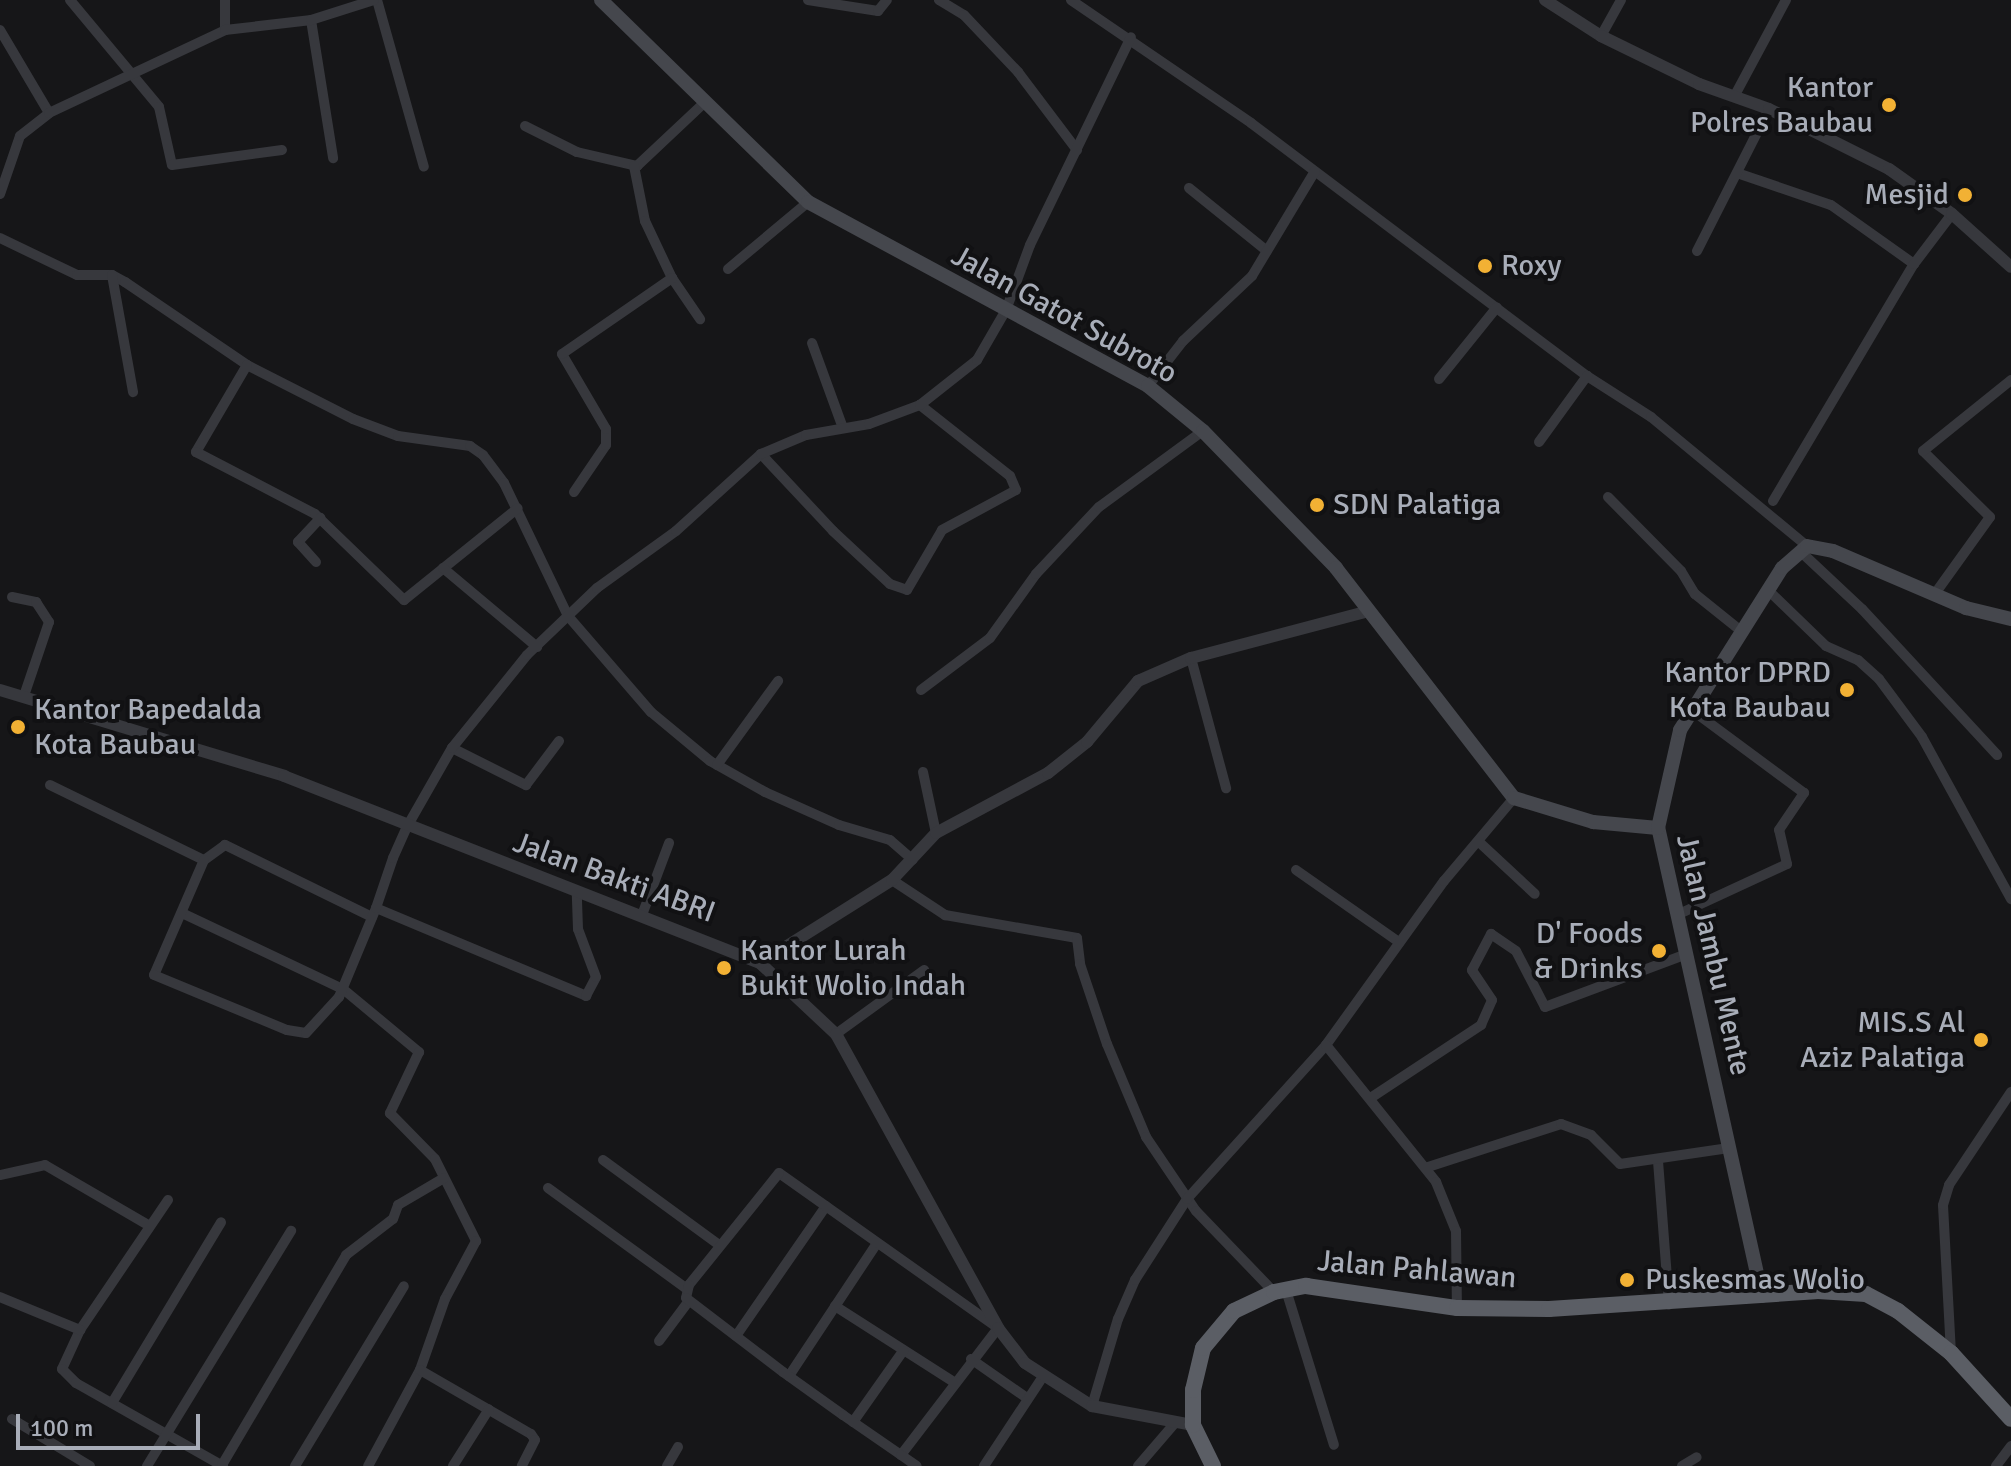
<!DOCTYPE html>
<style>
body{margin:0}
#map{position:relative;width:2011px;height:1466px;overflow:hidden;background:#161618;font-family:Signika,sans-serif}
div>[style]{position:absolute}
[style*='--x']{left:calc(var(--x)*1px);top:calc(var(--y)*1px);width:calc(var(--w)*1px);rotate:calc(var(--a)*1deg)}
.minor>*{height:10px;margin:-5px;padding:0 5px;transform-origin:5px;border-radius:5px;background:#37383d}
.tertiary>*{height:12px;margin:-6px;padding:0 6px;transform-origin:6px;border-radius:6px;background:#37383d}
.secondary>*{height:14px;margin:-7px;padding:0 7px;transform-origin:7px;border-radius:7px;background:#45474d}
.trunk>*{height:16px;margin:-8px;padding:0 8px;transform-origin:8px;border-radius:8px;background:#5b5e65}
.dots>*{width:22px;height:22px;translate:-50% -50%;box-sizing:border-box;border:4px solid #111113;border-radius:50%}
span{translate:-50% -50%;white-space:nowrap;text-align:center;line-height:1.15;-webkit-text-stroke:8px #111113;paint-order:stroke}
.poi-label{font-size:30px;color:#a8adb8}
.right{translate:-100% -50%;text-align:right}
.left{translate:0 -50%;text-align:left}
.street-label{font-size:30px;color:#a8adb8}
.scale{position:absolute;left:16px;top:1414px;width:184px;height:36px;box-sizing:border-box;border:4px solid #a8adb8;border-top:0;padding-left:10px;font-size:24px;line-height:28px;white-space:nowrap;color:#a8adb8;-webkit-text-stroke:6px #111113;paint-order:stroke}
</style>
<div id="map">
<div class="minor">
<i style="--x:70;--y:0;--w:139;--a:50.2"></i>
<i style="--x:159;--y:107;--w:59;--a:77.4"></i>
<i style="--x:172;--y:165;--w:111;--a:-7.8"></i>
<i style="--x:225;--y:0;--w:30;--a:90"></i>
<i style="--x:377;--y:0;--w:173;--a:74.3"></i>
<i style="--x:808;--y:0;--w:71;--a:8.9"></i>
<i style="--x:878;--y:11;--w:14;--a:-51"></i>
<i style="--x:939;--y:0;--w:29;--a:31"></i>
<i style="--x:964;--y:15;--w:79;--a:46.5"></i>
<i style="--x:1018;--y:72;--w:98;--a:52.9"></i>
<i style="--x:1071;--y:0;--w:218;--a:34.3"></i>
<i style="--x:1251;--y:123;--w:421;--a:37"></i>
<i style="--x:1587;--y:376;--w:76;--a:32.6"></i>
<i style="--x:1651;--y:417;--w:202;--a:39.6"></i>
<i style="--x:311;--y:20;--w:140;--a:80.9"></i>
<i style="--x:0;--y:30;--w:96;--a:59.4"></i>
<i style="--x:1601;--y:36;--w:41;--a:-60.9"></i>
<i style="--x:1735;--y:95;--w:108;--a:-61.8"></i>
<i style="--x:525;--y:126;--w:58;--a:26.6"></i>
<i style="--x:577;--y:152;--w:62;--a:13.1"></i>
<i style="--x:637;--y:166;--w:91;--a:-43.2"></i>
<i style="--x:634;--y:166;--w:56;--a:78.7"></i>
<i style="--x:645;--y:221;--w:63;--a:64.7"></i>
<i style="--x:672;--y:278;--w:50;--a:55.7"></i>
<i style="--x:1737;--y:173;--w:99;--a:18.8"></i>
<i style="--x:1831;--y:205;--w:102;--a:35.4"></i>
<i style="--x:1189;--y:188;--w:100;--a:38.9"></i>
<i style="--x:0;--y:194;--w:61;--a:-71"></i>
<i style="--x:20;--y:136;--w:37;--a:-38"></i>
<i style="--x:49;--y:113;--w:195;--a:-25.2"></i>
<i style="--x:225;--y:30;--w:87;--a:-6.6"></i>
<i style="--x:311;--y:20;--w:66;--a:-17.6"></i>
<i style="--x:0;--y:238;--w:85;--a:25.7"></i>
<i style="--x:77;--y:275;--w:35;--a:0"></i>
<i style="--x:112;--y:275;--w:15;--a:28"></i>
<i style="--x:125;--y:282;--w:148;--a:34.2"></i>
<i style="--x:247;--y:365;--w:119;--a:27"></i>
<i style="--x:353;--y:419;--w:48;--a:20.7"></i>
<i style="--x:398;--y:436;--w:73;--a:7.9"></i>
<i style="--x:470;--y:446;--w:16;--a:35"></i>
<i style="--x:483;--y:455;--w:35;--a:53"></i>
<i style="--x:504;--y:483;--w:148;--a:64.3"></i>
<i style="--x:568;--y:616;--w:127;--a:49.2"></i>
<i style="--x:651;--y:712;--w:77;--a:39.7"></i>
<i style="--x:710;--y:761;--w:63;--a:29.4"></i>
<i style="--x:765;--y:792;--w:81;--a:24"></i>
<i style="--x:839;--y:825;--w:53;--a:16.4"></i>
<i style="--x:890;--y:840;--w:30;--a:41"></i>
<i style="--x:1697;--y:251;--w:159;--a:-63.1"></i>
<i style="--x:728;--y:269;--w:104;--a:-39.9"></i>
<i style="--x:112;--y:275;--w:119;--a:79.8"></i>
<i style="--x:812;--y:343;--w:90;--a:70"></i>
<i style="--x:247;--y:365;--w:101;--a:120.4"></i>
<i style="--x:196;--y:452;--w:134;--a:27.5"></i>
<i style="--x:315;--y:514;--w:124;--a:44"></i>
<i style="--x:404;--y:600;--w:146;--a:-38.9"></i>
<i style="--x:1439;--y:379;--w:92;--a:-51.1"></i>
<i style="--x:1148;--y:386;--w:57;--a:-52.1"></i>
<i style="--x:1183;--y:341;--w:95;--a:-43.3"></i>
<i style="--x:1252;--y:276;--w:122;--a:-59"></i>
<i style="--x:1539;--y:442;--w:82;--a:-54"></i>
<i style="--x:761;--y:454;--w:105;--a:46.9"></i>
<i style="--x:833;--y:531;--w:78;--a:42.9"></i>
<i style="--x:890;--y:584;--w:18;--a:19"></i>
<i style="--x:907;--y:590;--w:69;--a:-59.7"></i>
<i style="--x:942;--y:530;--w:84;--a:-28.4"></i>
<i style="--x:1016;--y:490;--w:15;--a:-113"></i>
<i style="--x:1010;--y:476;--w:115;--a:-141.7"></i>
<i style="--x:574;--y:492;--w:57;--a:-55.8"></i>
<i style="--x:606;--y:445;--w:16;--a:-90"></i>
<i style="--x:606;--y:429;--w:87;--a:-120.4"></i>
<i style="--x:562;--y:354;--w:134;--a:-34.6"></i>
<i style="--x:1608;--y:497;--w:104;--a:45.4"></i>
<i style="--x:1681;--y:571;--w:27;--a:59"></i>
<i style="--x:1695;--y:594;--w:59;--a:38.8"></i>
<i style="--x:1773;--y:501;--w:276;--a:-59.3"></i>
<i style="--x:1914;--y:264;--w:63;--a:-52.8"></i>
<i style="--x:1800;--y:551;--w:85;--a:43.1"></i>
<i style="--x:1862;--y:609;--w:199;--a:47.2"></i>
<i style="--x:316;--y:562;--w:27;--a:-132"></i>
<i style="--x:298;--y:542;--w:33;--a:-47"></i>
<i style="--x:443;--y:568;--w:123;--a:40"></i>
<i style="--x:1768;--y:590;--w:81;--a:44"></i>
<i style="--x:1826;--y:646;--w:35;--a:24"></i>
<i style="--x:1858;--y:660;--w:28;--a:42"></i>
<i style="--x:1879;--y:679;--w:72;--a:53.4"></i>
<i style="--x:1922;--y:737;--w:185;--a:61.2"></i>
<i style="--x:1934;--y:595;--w:96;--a:-54.3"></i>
<i style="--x:1990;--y:517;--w:94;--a:-135.4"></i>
<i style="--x:1923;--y:451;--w:113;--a:-38.9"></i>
<i style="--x:12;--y:597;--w:25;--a:12"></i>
<i style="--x:36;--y:602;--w:24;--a:57"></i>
<i style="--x:49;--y:622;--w:78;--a:108.7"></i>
<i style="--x:1191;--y:658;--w:135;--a:74.9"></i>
<i style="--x:921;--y:690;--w:86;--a:-37"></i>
<i style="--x:990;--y:638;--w:79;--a:-54.3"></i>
<i style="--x:1036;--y:574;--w:92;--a:-46.8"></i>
<i style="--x:1099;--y:507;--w:129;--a:-36.2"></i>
<i style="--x:452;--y:748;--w:83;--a:26.6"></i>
<i style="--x:526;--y:785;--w:55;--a:-53.1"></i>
<i style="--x:717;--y:765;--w:104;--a:-54"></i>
<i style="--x:923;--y:772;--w:62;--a:78"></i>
<i style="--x:50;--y:785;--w:171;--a:26"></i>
<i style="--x:1479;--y:842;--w:76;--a:42.9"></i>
<i style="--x:1296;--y:870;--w:126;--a:35"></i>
<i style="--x:892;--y:880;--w:64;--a:33.4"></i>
<i style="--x:945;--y:915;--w:134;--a:9.9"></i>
<i style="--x:1077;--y:938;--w:26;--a:83"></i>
<i style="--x:1080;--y:964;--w:84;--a:71.4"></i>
<i style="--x:1107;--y:1044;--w:101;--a:67.2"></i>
<i style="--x:1146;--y:1137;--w:89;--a:56"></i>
<i style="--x:1196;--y:1211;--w:112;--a:46.1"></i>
<i style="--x:376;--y:908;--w:228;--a:22.7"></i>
<i style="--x:586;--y:996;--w:21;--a:-62"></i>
<i style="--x:596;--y:977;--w:51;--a:-110.6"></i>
<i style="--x:578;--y:929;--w:37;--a:-92"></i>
<i style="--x:184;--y:914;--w:176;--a:25.3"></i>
<i style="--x:343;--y:989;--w:99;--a:39.7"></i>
<i style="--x:419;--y:1052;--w:68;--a:115.4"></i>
<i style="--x:390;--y:1113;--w:64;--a:45.6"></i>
<i style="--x:435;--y:1159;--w:92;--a:63.4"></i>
<i style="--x:476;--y:1241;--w:66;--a:118.1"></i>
<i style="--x:445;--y:1299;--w:75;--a:109.4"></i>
<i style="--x:420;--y:1370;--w:109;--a:118.4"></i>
<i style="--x:1679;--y:914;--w:119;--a:-24.8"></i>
<i style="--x:1787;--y:864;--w:35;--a:-103"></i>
<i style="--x:1779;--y:830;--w:45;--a:-56"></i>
<i style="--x:1804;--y:793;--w:139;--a:-143.5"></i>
<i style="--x:642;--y:915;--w:77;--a:-69.4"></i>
<i style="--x:372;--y:917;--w:164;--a:-153.9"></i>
<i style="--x:225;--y:845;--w:26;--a:144"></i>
<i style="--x:204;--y:860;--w:125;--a:113.5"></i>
<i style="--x:154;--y:975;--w:144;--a:22.5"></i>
<i style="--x:287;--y:1030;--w:19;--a:9"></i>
<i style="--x:306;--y:1033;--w:49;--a:-47.5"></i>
<i style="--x:339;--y:997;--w:96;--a:-67.4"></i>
<i style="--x:376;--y:908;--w:53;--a:-71.2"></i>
<i style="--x:393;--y:858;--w:36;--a:-66"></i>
<i style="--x:408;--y:825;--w:89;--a:-60.3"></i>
<i style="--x:452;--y:748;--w:119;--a:-51.1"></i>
<i style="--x:527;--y:655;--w:97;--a:-43.7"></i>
<i style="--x:597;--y:588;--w:97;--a:-35.8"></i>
<i style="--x:676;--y:531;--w:115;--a:-42.2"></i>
<i style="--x:761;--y:454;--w:49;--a:-22.9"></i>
<i style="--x:806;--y:435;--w:64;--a:-9.9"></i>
<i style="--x:869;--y:424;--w:54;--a:-20.4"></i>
<i style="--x:920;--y:405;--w:73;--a:-38.3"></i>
<i style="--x:977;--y:360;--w:58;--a:-59.9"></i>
<i style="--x:1006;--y:310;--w:69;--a:-69.7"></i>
<i style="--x:1030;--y:245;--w:231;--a:-64.1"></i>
<i style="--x:836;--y:1034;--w:109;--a:-36"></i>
<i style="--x:1326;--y:1045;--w:202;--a:-54.3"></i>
<i style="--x:1444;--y:881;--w:109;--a:-49.9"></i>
<i style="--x:1372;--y:1097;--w:131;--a:-33.4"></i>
<i style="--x:1481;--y:1025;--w:27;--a:-66"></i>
<i style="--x:1492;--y:1000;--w:36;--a:-124"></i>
<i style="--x:1472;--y:970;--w:41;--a:-62.2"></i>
<i style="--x:1491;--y:934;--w:30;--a:34"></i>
<i style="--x:1516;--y:951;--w:63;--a:62.6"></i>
<i style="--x:1545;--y:1007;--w:152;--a:-20.5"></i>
<i style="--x:603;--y:1160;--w:144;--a:36.2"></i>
<i style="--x:1658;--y:1161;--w:144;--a:85.6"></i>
<i style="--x:1428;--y:1167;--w:140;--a:-17.9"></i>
<i style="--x:1561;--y:1124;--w:32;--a:20"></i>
<i style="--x:1591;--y:1135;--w:41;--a:45"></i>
<i style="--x:1620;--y:1164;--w:110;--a:-8.4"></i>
<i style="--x:0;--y:1175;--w:46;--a:-12.5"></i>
<i style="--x:45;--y:1165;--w:121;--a:30.2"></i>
<i style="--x:548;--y:1188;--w:172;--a:36"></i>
<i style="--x:168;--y:1200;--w:157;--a:124.1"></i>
<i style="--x:80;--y:1330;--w:43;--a:114.8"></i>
<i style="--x:62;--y:1369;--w:20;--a:45"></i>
<i style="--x:76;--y:1383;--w:169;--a:29.5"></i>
<i style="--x:1286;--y:1290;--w:162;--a:72.8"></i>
<i style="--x:0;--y:1297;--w:87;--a:22.4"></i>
<i style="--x:835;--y:1306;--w:141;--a:32.6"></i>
<i style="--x:736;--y:1336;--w:158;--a:-55.3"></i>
<i style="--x:659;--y:1341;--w:49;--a:-53.4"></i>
<i style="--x:1951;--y:1353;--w:148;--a:-93.1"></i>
<i style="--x:1943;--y:1205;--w:21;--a:-73"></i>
<i style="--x:1949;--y:1185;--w:112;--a:-56.3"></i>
<i style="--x:971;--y:1359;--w:68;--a:34.9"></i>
<i style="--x:420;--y:1370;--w:128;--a:30"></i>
<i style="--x:531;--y:1434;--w:7;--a:56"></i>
<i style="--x:535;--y:1440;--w:29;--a:117"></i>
<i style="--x:789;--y:1376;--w:159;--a:-56.5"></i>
<i style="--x:112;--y:1403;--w:211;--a:-58.9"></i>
<i style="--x:1092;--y:1406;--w:91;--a:-73.4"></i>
<i style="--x:1118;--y:1319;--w:43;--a:-66.4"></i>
<i style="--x:1135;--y:1280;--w:96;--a:-57.3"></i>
<i style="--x:1187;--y:1199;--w:207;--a:-47.9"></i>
<i style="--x:1326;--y:1045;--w:176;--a:51.2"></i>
<i style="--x:1436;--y:1182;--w:53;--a:67.8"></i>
<i style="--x:1456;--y:1231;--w:77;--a:89.3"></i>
<i style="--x:12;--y:1419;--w:91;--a:31.1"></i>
<i style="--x:853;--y:1422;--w:87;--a:-54.8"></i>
<i style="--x:901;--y:1455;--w:160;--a:-52.6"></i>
<i style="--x:998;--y:1328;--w:268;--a:-144.7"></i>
<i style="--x:779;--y:1173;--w:144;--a:128.8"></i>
<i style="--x:689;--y:1285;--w:13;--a:103"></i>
<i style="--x:686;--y:1298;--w:122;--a:37.3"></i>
<i style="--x:783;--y:1372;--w:74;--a:35.6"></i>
<i style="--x:843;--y:1415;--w:70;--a:34.6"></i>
<i style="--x:901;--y:1455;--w:19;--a:35"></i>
<i style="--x:222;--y:1465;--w:244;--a:-59.4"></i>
<i style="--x:346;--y:1255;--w:59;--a:-37.5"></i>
<i style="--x:393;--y:1219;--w:15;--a:-70"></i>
<i style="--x:398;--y:1205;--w:53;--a:-30.4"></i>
<i style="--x:147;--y:1466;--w:276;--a:-58.5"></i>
<i style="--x:295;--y:1466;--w:210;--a:-58.8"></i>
<i style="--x:453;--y:1466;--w:67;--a:-57.7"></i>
<i style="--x:667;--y:1466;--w:22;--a:-60"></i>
<i style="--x:984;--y:1466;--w:105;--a:-56.6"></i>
<i style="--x:1138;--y:1466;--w:57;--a:-49.3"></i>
<i style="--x:1682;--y:1466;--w:17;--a:-31"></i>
<i style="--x:1996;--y:1466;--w:25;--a:-53"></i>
</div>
<div class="tertiary">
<i style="--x:1545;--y:0;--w:67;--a:32.7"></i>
<i style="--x:1601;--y:36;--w:109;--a:26.1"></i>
<i style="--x:1699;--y:84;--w:74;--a:19.7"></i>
<i style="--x:1769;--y:109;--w:134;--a:26.6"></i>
<i style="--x:1889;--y:169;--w:77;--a:35.5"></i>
<i style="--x:1952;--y:214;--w:79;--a:41.9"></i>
<i style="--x:0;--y:690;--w:297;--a:16.8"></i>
<i style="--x:284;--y:776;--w:511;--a:21.45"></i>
<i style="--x:760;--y:963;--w:104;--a:43.1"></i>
<i style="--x:836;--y:1034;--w:336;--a:61.1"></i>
<i style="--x:998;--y:1328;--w:44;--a:52.4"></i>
<i style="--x:1025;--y:1363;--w:80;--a:32.7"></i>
<i style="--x:1092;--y:1406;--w:103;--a:10.7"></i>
<i style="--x:760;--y:963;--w:156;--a:-32.2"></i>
<i style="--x:892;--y:880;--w:64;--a:-46.9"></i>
<i style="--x:936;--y:833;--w:127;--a:-28.2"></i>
<i style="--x:1048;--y:773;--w:50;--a:-38.5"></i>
<i style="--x:1087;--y:742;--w:80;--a:-50.1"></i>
<i style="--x:1138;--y:681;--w:58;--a:-23.5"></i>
<i style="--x:1191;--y:658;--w:184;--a:-14.8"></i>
</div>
<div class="secondary">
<i style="--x:601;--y:0;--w:289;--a:44.3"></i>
<i style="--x:808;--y:202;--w:387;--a:28.4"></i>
<i style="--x:1148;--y:386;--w:71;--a:39.3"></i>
<i style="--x:1203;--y:431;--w:191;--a:45.8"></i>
<i style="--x:1336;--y:568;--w:291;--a:52.3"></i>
<i style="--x:1514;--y:798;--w:83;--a:16.9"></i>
<i style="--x:1593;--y:822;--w:65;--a:5.3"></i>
<i style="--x:1762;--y:1296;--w:479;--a:-102.5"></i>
<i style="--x:1658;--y:828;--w:100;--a:-77.3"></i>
<i style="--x:1680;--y:730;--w:191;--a:-57.8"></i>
<i style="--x:1782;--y:568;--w:33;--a:-41"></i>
<i style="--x:1807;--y:546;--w:26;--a:11"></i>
<i style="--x:1833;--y:551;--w:145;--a:23.2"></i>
<i style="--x:1966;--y:608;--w:46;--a:13.7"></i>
</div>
<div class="trunk">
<i style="--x:1213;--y:1466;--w:46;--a:-116"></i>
<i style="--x:1193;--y:1425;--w:35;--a:-90"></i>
<i style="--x:1193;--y:1390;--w:43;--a:-76.6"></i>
<i style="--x:1203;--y:1348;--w:48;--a:-50"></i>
<i style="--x:1234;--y:1311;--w:44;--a:-25.4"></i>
<i style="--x:1274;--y:1292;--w:33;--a:-11"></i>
<i style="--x:1306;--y:1286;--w:153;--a:8.3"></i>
<i style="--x:1457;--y:1308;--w:92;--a:0.6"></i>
<i style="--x:1549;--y:1309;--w:270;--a:-3.8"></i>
<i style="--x:1818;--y:1291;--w:48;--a:3.6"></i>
<i style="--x:1866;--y:1294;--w:36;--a:28"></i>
<i style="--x:1898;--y:1311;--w:68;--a:38.4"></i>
<i style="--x:1951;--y:1353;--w:89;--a:47.7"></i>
</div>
<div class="dots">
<i style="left:1889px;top:105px;background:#f2b134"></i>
<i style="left:1965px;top:195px;background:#f2b134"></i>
<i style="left:1485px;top:266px;background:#f2b134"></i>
<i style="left:1317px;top:505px;background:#f2b134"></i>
<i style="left:1847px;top:690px;background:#f2b134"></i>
<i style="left:18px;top:727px;background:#f2b134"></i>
<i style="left:1659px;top:951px;background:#f2b134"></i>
<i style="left:724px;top:968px;background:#f2b134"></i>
<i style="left:1981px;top:1040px;background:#f2b134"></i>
<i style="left:1627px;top:1280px;background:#f2b134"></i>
</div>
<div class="poi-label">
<span class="right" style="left:1873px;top:105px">Kantor<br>Polres Baubau</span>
<span class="right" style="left:1949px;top:195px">Mesjid</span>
<span class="left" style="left:1501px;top:266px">Roxy</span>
<span class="left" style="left:1333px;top:505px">SDN Palatiga</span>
<span class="right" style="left:1831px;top:690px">Kantor DPRD<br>Kota Baubau</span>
<span class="left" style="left:34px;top:727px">Kantor Bapedalda<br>Kota Baubau</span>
<span class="right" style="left:1643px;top:951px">D' Foods<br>&amp; Drinks</span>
<span class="left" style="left:740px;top:968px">Kantor Lurah<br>Bukit Wolio Indah</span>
<span class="right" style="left:1965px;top:1040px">MIS.S Al<br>Aziz Palatiga</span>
<span class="left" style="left:1645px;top:1280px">Puskesmas Wolio</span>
</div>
<div class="street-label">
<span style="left:1064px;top:315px;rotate:29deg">Jalan Gatot Subroto</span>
<span style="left:614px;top:878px;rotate:20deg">Jalan Bakti ABRI</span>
<span style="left:1713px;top:955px;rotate:77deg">Jalan Jambu Mente</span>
<span style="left:1417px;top:1270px;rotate:5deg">Jalan Pahlawan</span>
</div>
<div class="scale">100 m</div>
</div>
